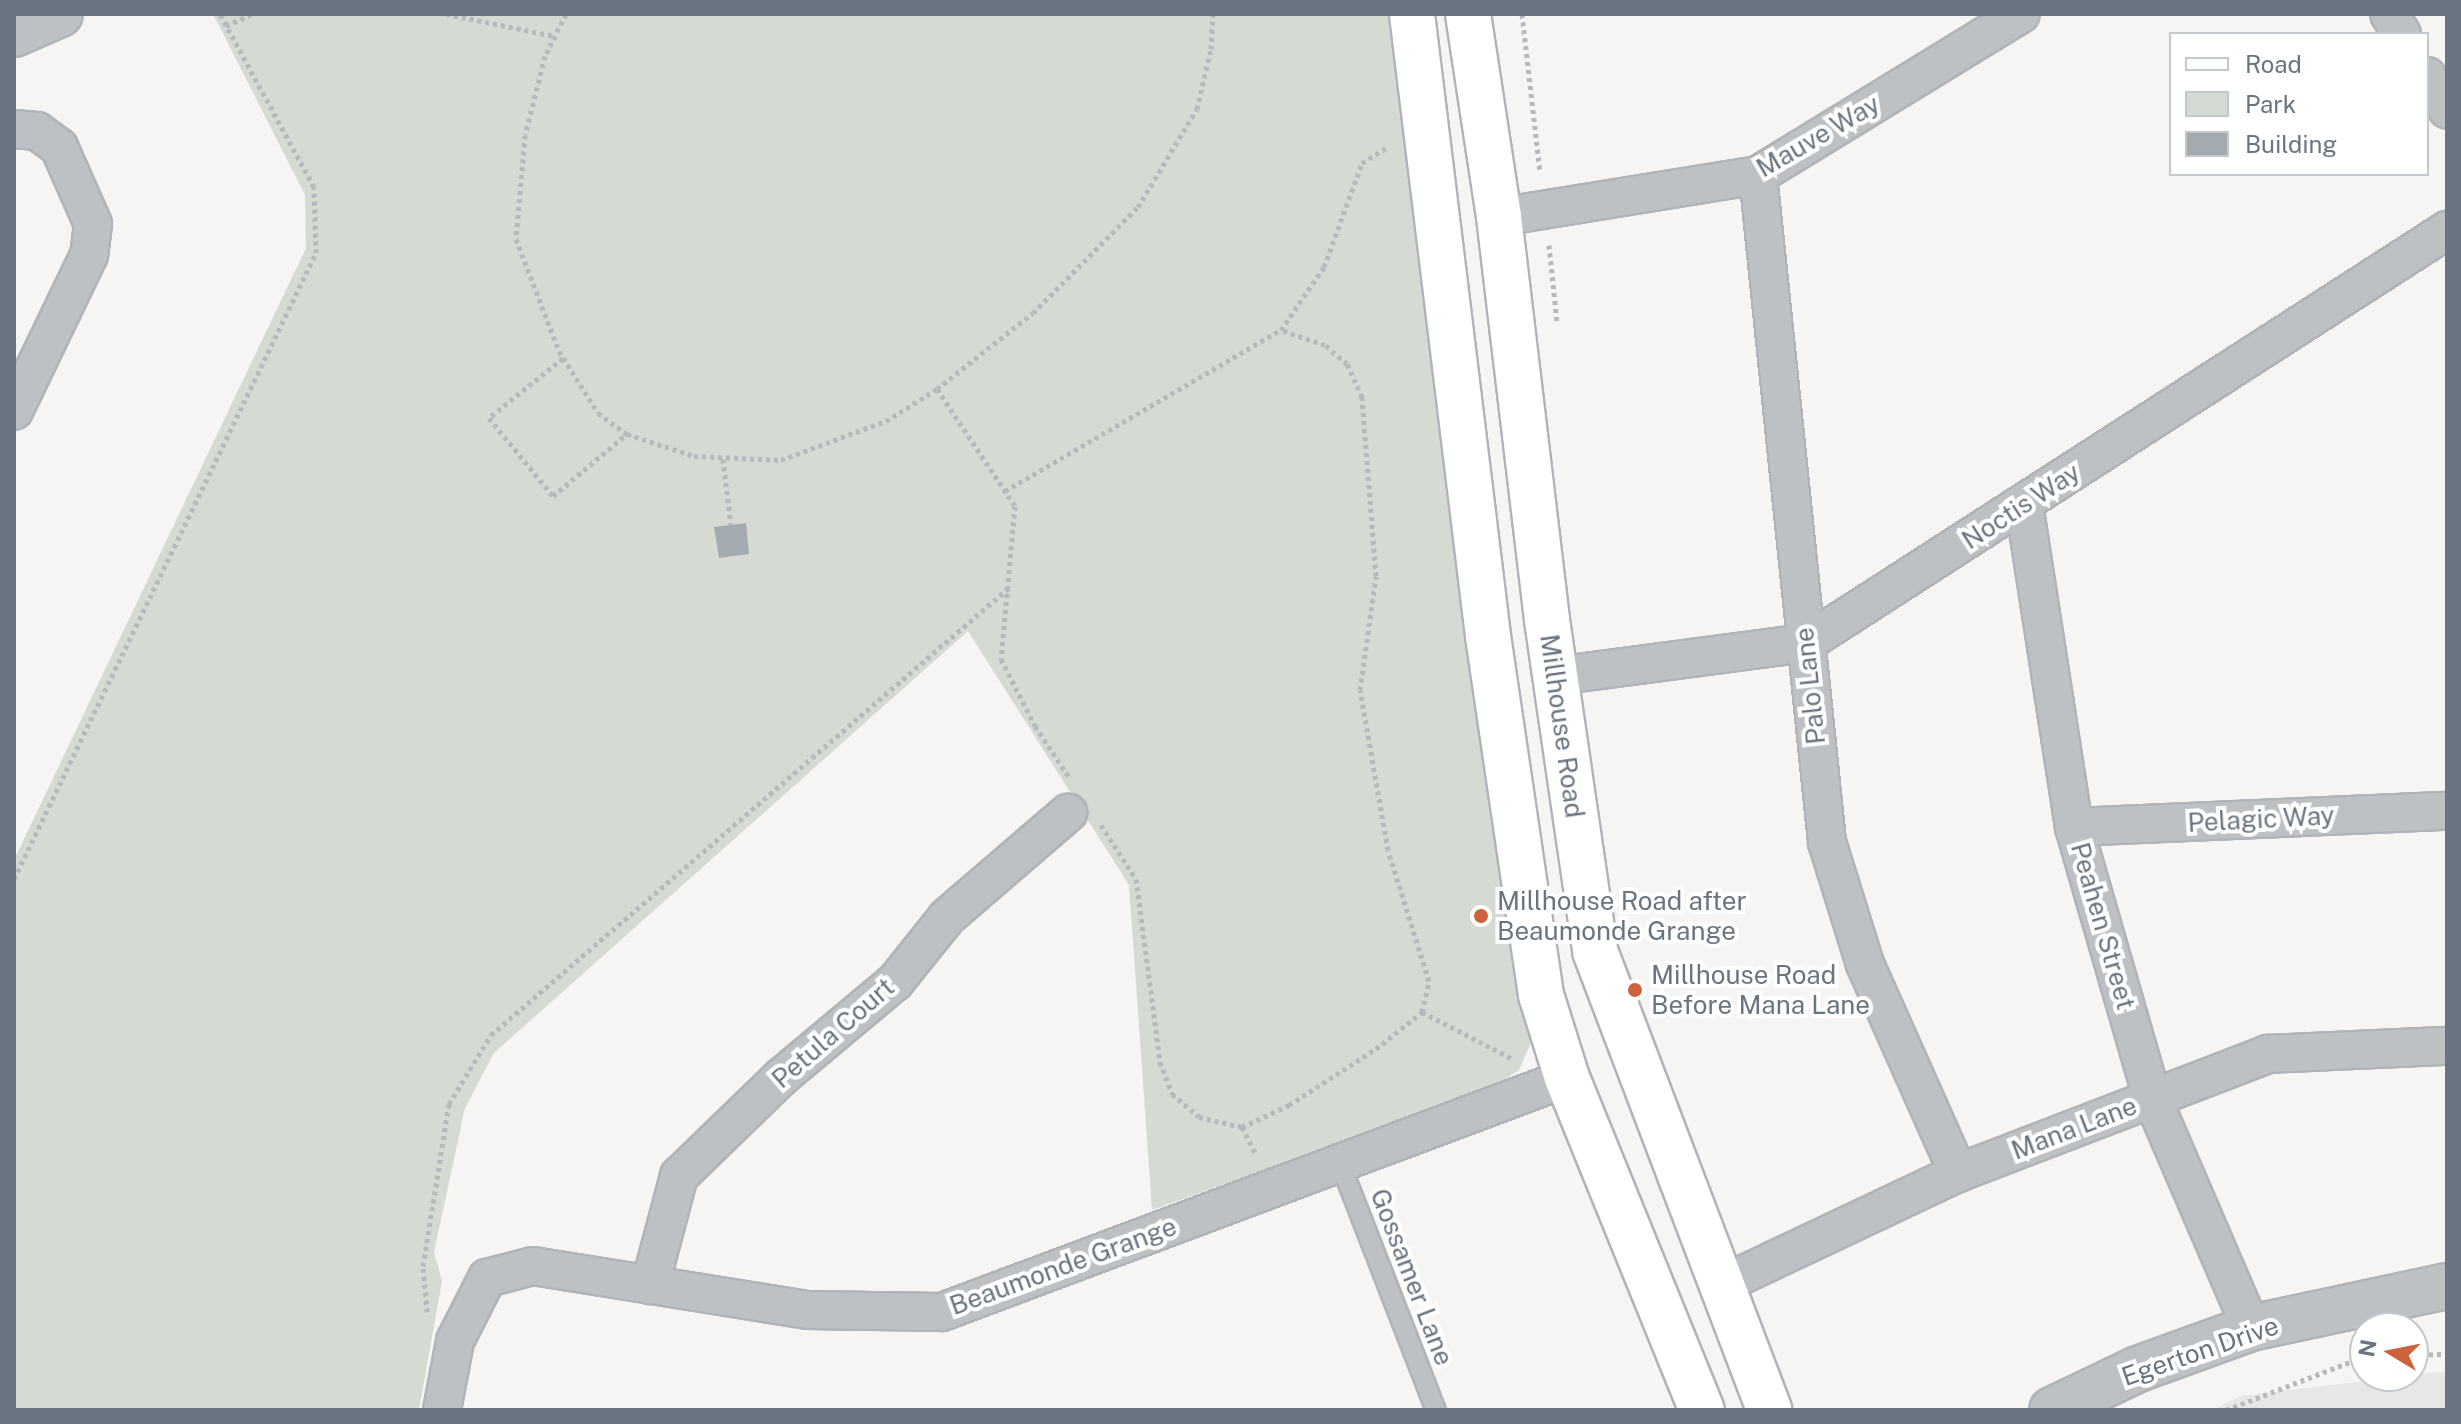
<!DOCTYPE html>
<style>
body{margin:0}
#map{position:relative;width:2461px;height:1424px;overflow:hidden;background:#f5f6f3;font-family:"Public Sans",sans-serif}
div>[style]{position:absolute}
[style*='--x']{left:calc(var(--x)*1px);top:calc(var(--y)*1px);width:calc(var(--w)*1px);rotate:calc(var(--a)*1deg)}
.built>*{inset:0;background:#e6e7e6}
.green>*{inset:0;background:#d5dad3}
.building>*{inset:0;background:#a4abb0}
.path>*{height:5px;margin-top:-2.5px;transform-origin:0;background:repeating-linear-gradient(90deg,#b7babc 0 4px,transparent 0 8px)}
.roads{filter:drop-shadow(2px 0 #b0b4b8) drop-shadow(-2px 0 #b0b4b8) drop-shadow(0 2px #b0b4b8) drop-shadow(0 -2px #b0b4b8)}
.service>*{height:18px;margin:-9px;padding:0 9px;transform-origin:9px;border-radius:9px;background:#bdc1c4}
.minor>*{height:36px;margin:-18px;padding:0 18px;transform-origin:18px;border-radius:18px;background:#bdc1c4}
.tertiary>*{height:44px;margin:-22px;padding:0 22px;transform-origin:22px;border-radius:22px;background:#bdc1c4}
.secondary>*{height:44px;margin:-22px;padding:0 22px;transform-origin:22px;border-radius:22px;background:#fff}
.dots>*{width:22px;height:22px;translate:-50% -50%;box-sizing:border-box;border:4px solid #fff;border-radius:50%}
span{translate:-50% -50%;white-space:nowrap;text-align:center;line-height:1.15;-webkit-text-stroke:8px #fff;paint-order:stroke}
.street-label{font-size:26px;color:#687580}
.poi-label{font-size:26px;color:#687580}
.left{translate:0 -50%;text-align:left}
.frame{position:absolute;inset:0;border:16px solid #687580;pointer-events:none}
.legend{position:absolute;left:2169px;top:32px;width:260px;height:144px;box-sizing:border-box;background:#fff;border:2px solid #c3c8cc;margin:0;padding:10px 14px;list-style:none;font-size:24px;color:#687580}
.legend li{display:flex;align-items:center;gap:16px;height:40px}
.legend b{width:40px;border:2px solid #c3c8cc}
.north{position:absolute;left:2349px;top:1312px;width:80px;height:80px;box-sizing:border-box;background:#fff;border:2px solid #c3c8cc;border-radius:50%;rotate:280deg;font-size:22px;font-weight:700;line-height:32px;text-align:center;color:#687580}
.north::after{content:'';display:block;margin:auto;width:28px;height:36px;background:#cd633c;clip-path:polygon(50% 0,100% 100%,50% 72%,0 100%)}
</style>
<div id="map">
<div class="built">
<i style="clip-path:polygon(2447px 1371px,2447px 1410px,2212px 1410px,2240px 1396px)"></i>
</div>
<div class="green">
<i style="clip-path:polygon(213px 14px,1396px 14px,1501px 845px,1532px 1040px,1519px 1070px,1489px 1089px,1152px 1210px,1129px 885px,968px 631px,494px 1053px,465px 1108px,434px 1252px,442px 1281px,419px 1410px,14px 1410px,14px 860px,306px 248px,305px 195px)"></i>
</div>
<div class="building">
<i style="clip-path:polygon(746px 523px,749px 554px,719px 558px,714px 527px)"></i>
</div>
<div class="path">
<i style="--x:446;--y:14;--w:111;--a:11.4"></i>
<i style="--x:566;--y:14;--w:47;--a:116.6"></i>
<i style="--x:545;--y:56;--w:81;--a:104.2"></i>
<i style="--x:525;--y:135;--w:104;--a:94.9"></i>
<i style="--x:516;--y:239;--w:120;--a:69"></i>
<i style="--x:559;--y:351;--w:73;--a:57.8"></i>
<i style="--x:598;--y:413;--w:36;--a:36"></i>
<i style="--x:627;--y:434;--w:71;--a:18.2"></i>
<i style="--x:694;--y:456;--w:87;--a:2.6"></i>
<i style="--x:781;--y:460;--w:112;--a:-20.4"></i>
<i style="--x:886;--y:421;--w:60;--a:-32.1"></i>
<i style="--x:937;--y:389;--w:122;--a:-38.4"></i>
<i style="--x:1033;--y:313;--w:149;--a:-45.3"></i>
<i style="--x:1138;--y:207;--w:114;--a:-59"></i>
<i style="--x:1197;--y:109;--w:62;--a:-76.9"></i>
<i style="--x:1211;--y:49;--w:35;--a:-87"></i>
<i style="--x:1522;--y:14;--w:159;--a:83.5"></i>
<i style="--x:226;--y:26;--w:29;--a:-25"></i>
<i style="--x:1549;--y:245;--w:78;--a:84.1"></i>
<i style="--x:563;--y:358;--w:95;--a:141"></i>
<i style="--x:489;--y:418;--w:101;--a:50.6"></i>
<i style="--x:553;--y:496;--w:97;--a:-40"></i>
<i style="--x:937;--y:389;--w:141;--a:56.3"></i>
<i style="--x:1015;--y:506;--w:154;--a:95.2"></i>
<i style="--x:1001;--y:659;--w:75;--a:63.1"></i>
<i style="--x:1035;--y:726;--w:61;--a:56.3"></i>
<i style="--x:723;--y:459;--w:66;--a:83.1"></i>
<i style="--x:1005;--y:491;--w:320;--a:-30.3"></i>
<i style="--x:1281;--y:330;--w:76;--a:-55.7"></i>
<i style="--x:1324;--y:267;--w:111;--a:-69.9"></i>
<i style="--x:1362;--y:163;--w:32;--a:-32"></i>
<i style="--x:1101;--y:825;--w:64;--a:57.1"></i>
<i style="--x:1136;--y:879;--w:185;--a:82.5"></i>
<i style="--x:1160;--y:1062;--w:34;--a:69"></i>
<i style="--x:1172;--y:1094;--w:35;--a:40"></i>
<i style="--x:1199;--y:1117;--w:44;--a:13.1"></i>
<i style="--x:1242;--y:1127;--w:30;--a:63"></i>
<i style="--x:14;--y:879;--w:695;--a:-64.25"></i>
<i style="--x:316;--y:253;--w:66;--a:-91.7"></i>
<i style="--x:314;--y:187;--w:197;--a:-118.5"></i>
<i style="--x:1422;--y:1012;--w:100;--a:27.3"></i>
<i style="--x:1242;--y:1127;--w:52;--a:-25.1"></i>
<i style="--x:1289;--y:1105;--w:103;--a:-32.8"></i>
<i style="--x:1376;--y:1049;--w:59;--a:-38.8"></i>
<i style="--x:1422;--y:1012;--w:32;--a:-77"></i>
<i style="--x:1429;--y:981;--w:137;--a:-107.4"></i>
<i style="--x:1388;--y:850;--w:162;--a:-99.9"></i>
<i style="--x:1360;--y:690;--w:115;--a:-82"></i>
<i style="--x:1376;--y:576;--w:180;--a:-94.5"></i>
<i style="--x:1362;--y:397;--w:36;--a:-114"></i>
<i style="--x:1347;--y:364;--w:29;--a:-139"></i>
<i style="--x:1325;--y:345;--w:46;--a:-161.2"></i>
<i style="--x:427;--y:1312;--w:46;--a:-95"></i>
<i style="--x:423;--y:1266;--w:164;--a:-80.9"></i>
<i style="--x:449;--y:1104;--w:81;--a:-58.7"></i>
<i style="--x:491;--y:1035;--w:687;--a:-40.81"></i>
<i style="--x:2413;--y:1355;--w:34;--a:-2"></i>
<i style="--x:2226;--y:1410;--w:149;--a:-21.2"></i>
</div>
<div class="roads">
<div class="service">
<i style="--x:1340;--y:1163;--w:265;--a:68.8"></i>
</div>
<div class="minor">
<i style="--x:2389;--y:14;--w:24;--a:57"></i>
<i style="--x:2427;--y:76;--w:39;--a:59"></i>
<i style="--x:14;--y:129;--w:23;--a:5"></i>
<i style="--x:37;--y:131;--w:27;--a:36"></i>
<i style="--x:59;--y:147;--w:84;--a:66.2"></i>
<i style="--x:93;--y:224;--w:31;--a:97"></i>
<i style="--x:89;--y:255;--w:173;--a:115.7"></i>
<i style="--x:1758;--y:175;--w:671;--a:84.09"></i>
<i style="--x:1827;--y:842;--w:128;--a:72.7"></i>
<i style="--x:1865;--y:964;--w:229;--a:66"></i>
<i style="--x:1499;--y:217;--w:262;--a:-9.2"></i>
<i style="--x:1758;--y:175;--w:308;--a:-31.5"></i>
<i style="--x:2024;--y:504;--w:327;--a:81.2"></i>
<i style="--x:2074;--y:827;--w:282;--a:73.9"></i>
<i style="--x:2152;--y:1098;--w:250;--a:66.7"></i>
<i style="--x:1555;--y:676;--w:253;--a:-7.5"></i>
<i style="--x:1806;--y:643;--w:763;--a:-32.79"></i>
<i style="--x:2074;--y:827;--w:373;--a:-2.5"></i>
<i style="--x:650;--y:1285;--w:113;--a:-75.1"></i>
<i style="--x:679;--y:1176;--w:141;--a:-44.1"></i>
<i style="--x:780;--y:1078;--w:150;--a:-39.9"></i>
<i style="--x:895;--y:982;--w:83;--a:-51.3"></i>
<i style="--x:947;--y:917;--w:160;--a:-40.7"></i>
<i style="--x:1721;--y:1285;--w:262;--a:-25.3"></i>
<i style="--x:1958;--y:1173;--w:332;--a:-21"></i>
<i style="--x:2268;--y:1054;--w:179;--a:-2.6"></i>
<i style="--x:442;--y:1410;--w:70;--a:-79.3"></i>
<i style="--x:455;--y:1341;--w:71;--a:-63.1"></i>
<i style="--x:487;--y:1278;--w:48;--a:-14.6"></i>
<i style="--x:533;--y:1266;--w:278;--a:9.1"></i>
<i style="--x:807;--y:1310;--w:135;--a:0.8"></i>
<i style="--x:942;--y:1312;--w:667;--a:-20.53"></i>
</div>
<div class="tertiary">
<i style="--x:14;--y:34;--w:50;--a:-23.5"></i>
<i style="--x:2052;--y:1410;--w:95;--a:-25.5"></i>
<i style="--x:2138;--y:1369;--w:120;--a:-19.9"></i>
<i style="--x:2251;--y:1328;--w:200;--a:-12.1"></i>
</div>
<div class="secondary">
<i style="--x:1412;--y:14;--w:627;--a:83.03"></i>
<i style="--x:1488;--y:636;--w:363;--a:81.6"></i>
<i style="--x:1541;--y:995;--w:87;--a:72.6"></i>
<i style="--x:1567;--y:1078;--w:358;--a:67.9"></i>
<i style="--x:1468;--y:14;--w:205;--a:81.3"></i>
<i style="--x:1499;--y:217;--w:406;--a:83.2"></i>
<i style="--x:1547;--y:620;--w:334;--a:81.7"></i>
<i style="--x:1595;--y:951;--w:491;--a:69.2"></i>
</div>
</div>
<div class="dots">
<i style="left:1481px;top:916px;background:#cd633c"></i>
<i style="left:1635px;top:990px;background:#cd633c"></i>
</div>
<div class="street-label">
<span style="left:1818px;top:136px;rotate:-30deg">Mauve Way</span>
<span style="left:2021px;top:506px;rotate:-33deg">Noctis Way</span>
<span style="left:1810px;top:686px;rotate:-96deg">Palo Lane</span>
<span style="left:1562px;top:726px;rotate:82deg">Millhouse Road</span>
<span style="left:2261px;top:819px;rotate:-3deg">Pelagic Way</span>
<span style="left:2103px;top:926px;rotate:74deg">Peahen Street</span>
<span style="left:833px;top:1033px;rotate:-41deg">Petula Court</span>
<span style="left:2074px;top:1128px;rotate:-21deg">Mana Lane</span>
<span style="left:1063px;top:1266px;rotate:-20deg">Beaumonde Grange</span>
<span style="left:1412px;top:1277px;rotate:69deg">Gossamer Lane</span>
<span style="left:2200px;top:1351px;rotate:-19deg">Egerton Drive</span>
</div>
<div class="poi-label">
<span class="left" style="left:1497px;top:916px">Millhouse Road after<br>Beaumonde Grange</span>
<span class="left" style="left:1651px;top:990px">Millhouse Road<br>Before Mana Lane</span>
</div>
<div class="frame"></div>
<ul class="legend">
<li><b style="height:10px;background:#fff"></b>Road</li>
<li><b style="height:22px;background:#d5dad3"></b>Park</li>
<li><b style="height:22px;background:#a4abb0"></b>Building</li>
</ul>
<div class="north">N</div>
</div>
